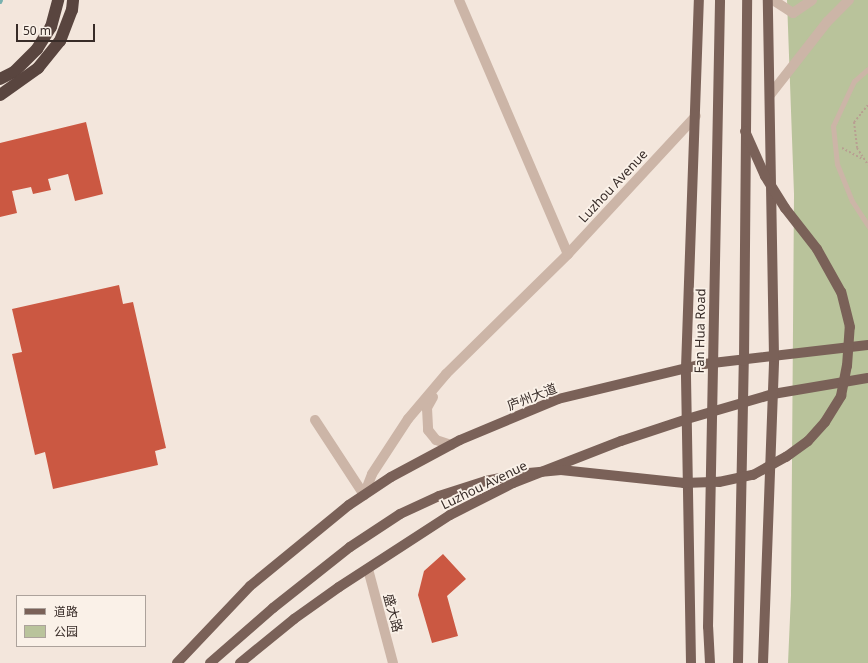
<!DOCTYPE html>
<meta charset="utf-8">
<style>
body{margin:0}
#map{position:relative;width:868px;height:663px;overflow:hidden;background:#f3e6dc;font-family:"Noto Sans","Noto Sans SC",sans-serif}
div>[style]{position:absolute}
[style*='--x']{left:calc(var(--x)*1px);top:calc(var(--y)*1px);width:calc(var(--w)*1px);rotate:calc(var(--a)*1deg)}
.green>*{inset:0;background:#b9c39b}
.stream>*{height:3px;margin:-1.5px;padding:0 1.5px;transform-origin:1.5px;border-radius:1.5px;background:#79b1af}
.building>*{inset:0;background:#cb5842}
.path>*{height:2px;margin-top:-1px;transform-origin:0;background:repeating-linear-gradient(90deg,#b89f91 0 2px,transparent 0 4px)}
.service>*{height:5px;margin:-2.5px;padding:0 2.5px;transform-origin:2.5px;border-radius:2.5px;background:#ccb5a7}
.minor>*{height:10px;margin:-5px;padding:0 5px;transform-origin:5px;border-radius:5px;background:#ccb5a7}
.tertiary>*{height:10px;margin:-5px;padding:0 5px;transform-origin:5px;border-radius:5px;background:#ccb5a7}
.primary>*{height:10px;margin:-5px;padding:0 5px;transform-origin:5px;border-radius:5px;background:#7a6158}
.motorway>*{height:12px;margin:-6px;padding:0 6px;transform-origin:6px;border-radius:6px;background:#59453f}
.primary-bridge>*{height:10px;margin:-5px;padding:0 5px;transform-origin:5px;border-radius:5px;background:#7a6158}
span{translate:-50% -50%;white-space:nowrap;text-align:center;line-height:1.15;-webkit-text-stroke:3.5px #faf1e8;paint-order:stroke}
.street-label{font-size:13px;color:#382c28}
.legend{position:absolute;left:16px;top:595px;width:130px;height:52px;box-sizing:border-box;background:#faf1e8;border:1px solid #aca29b;margin:0;padding:5px 7px;list-style:none;font-size:12px;color:#382c28}
.legend li{display:flex;align-items:center;gap:8px;height:20px}
.legend b{width:20px;border:1px solid #aca29b}
.scale{position:absolute;left:16px;top:24px;width:79px;height:18px;box-sizing:border-box;border:2px solid #382c28;border-top:0;padding-left:5px;font-size:12px;line-height:14px;white-space:nowrap;color:#382c28;-webkit-text-stroke:3px #faf1e8;paint-order:stroke}
</style>
<div id="map">
<div class="green">
<i style="clip-path:polygon(787px 0,868px 0,868px 663px,788px 663px,791px 595px,794px 194px)"></i>
</div>
<div class="stream">
<i style="--x:0;--y:2;--w:2;--a:-63"></i>
</div>
<div class="building">
<i style="clip-path:polygon(86px 122px,103px 194px,75px 201px,68px 174px,48px 179px,51px 190px,33px 194px,31px 187px,12px 191px,17px 213px,0 217px,0 143px)"></i>
<i style="clip-path:polygon(119px 285px,123px 304px,133px 302px,166px 448px,155px 451px,158px 465px,53px 489px,45px 452px,35px 455px,12px 354px,22px 352px,12px 309px)"></i>
<i style="clip-path:polygon(443px 554px,466px 579px,447px 596px,458px 636px,432px 643px,418px 595px,424px 571px)"></i>
</div>
<div class="path">
<i style="--x:868;--y:105;--w:22;--a:129"></i>
<i style="--x:854;--y:122;--w:26;--a:83"></i>
<i style="--x:857;--y:148;--w:20;--a:57"></i>
<i style="--x:842;--y:148;--w:24;--a:28"></i>
</div>
<div class="service">
<i style="--x:868;--y:69;--w:18;--a:139"></i>
<i style="--x:854;--y:81;--w:50;--a:115"></i>
<i style="--x:833;--y:126;--w:38;--a:84"></i>
<i style="--x:837;--y:164;--w:40;--a:68"></i>
<i style="--x:852;--y:201;--w:30;--a:57"></i>
</div>
<div class="minor">
<i style="--x:459;--y:0;--w:276;--a:66.8"></i>
<i style="--x:433;--y:397;--w:13;--a:119"></i>
<i style="--x:427;--y:408;--w:22;--a:87"></i>
<i style="--x:428;--y:430;--w:13;--a:51"></i>
<i style="--x:436;--y:440;--w:16;--a:18"></i>
<i style="--x:315;--y:420;--w:90;--a:56.8"></i>
<i style="--x:364;--y:495;--w:22;--a:-69"></i>
<i style="--x:372;--y:474;--w:66;--a:-56.8"></i>
<i style="--x:408;--y:419;--w:59;--a:-49.8"></i>
<i style="--x:446;--y:374;--w:171;--a:-44.5"></i>
<i style="--x:568;--y:254;--w:188;--a:-47.2"></i>
<i style="--x:368;--y:569;--w:97;--a:75.1"></i>
</div>
<div class="tertiary">
<i style="--x:773;--y:0;--w:24;--a:33"></i>
<i style="--x:793;--y:13;--w:23;--a:-34"></i>
<i style="--x:770;--y:95;--w:93;--a:-52"></i>
<i style="--x:827;--y:22;--w:31;--a:-45"></i>
</div>
<div class="primary">
<i style="--x:177;--y:663;--w:106;--a:-46.5"></i>
<i style="--x:250;--y:586;--w:128;--a:-39.3"></i>
<i style="--x:349;--y:505;--w:50;--a:-33.7"></i>
<i style="--x:391;--y:477;--w:78;--a:-28.2"></i>
<i style="--x:460;--y:440;--w:106;--a:-22.7"></i>
<i style="--x:558;--y:399;--w:150;--a:-13.5"></i>
<i style="--x:704;--y:364;--w:165;--a:-6.6"></i>
<i style="--x:210;--y:663;--w:84;--a:-41.1"></i>
<i style="--x:240;--y:663;--w:70;--a:-39.2"></i>
<i style="--x:294;--y:619;--w:55;--a:-35.4"></i>
<i style="--x:339;--y:587;--w:132;--a:-33"></i>
<i style="--x:450;--y:515;--w:71;--a:-26.9"></i>
<i style="--x:513;--y:483;--w:116;--a:-21.3"></i>
<i style="--x:621;--y:441;--w:70;--a:-18.4"></i>
<i style="--x:687;--y:419;--w:90;--a:-16.2"></i>
<i style="--x:773;--y:394;--w:96;--a:-9.6"></i>
<i style="--x:691;--y:663;--w:295;--a:-91"></i>
<i style="--x:686;--y:368;--w:368;--a:-88"></i>
<i style="--x:710;--y:663;--w:36;--a:-93"></i>
<i style="--x:708;--y:627;--w:627;--a:-88.9"></i>
<i style="--x:738;--y:663;--w:302;--a:-88.9"></i>
<i style="--x:744;--y:361;--w:361;--a:-89.5"></i>
<i style="--x:763;--y:663;--w:306;--a:-87.9"></i>
<i style="--x:774;--y:357;--w:357;--a:-91"></i>
</div>
<div class="motorway">
<i style="--x:0;--y:79;--w:16;--a:-27"></i>
<i style="--x:14;--y:72;--w:33;--a:-45"></i>
<i style="--x:37;--y:49;--w:26;--a:-58"></i>
<i style="--x:51;--y:27;--w:28;--a:-75"></i>
<i style="--x:0;--y:95;--w:47;--a:-35.4"></i>
<i style="--x:38;--y:68;--w:35;--a:-51"></i>
<i style="--x:60;--y:41;--w:33;--a:-69"></i>
<i style="--x:72;--y:10;--w:10;--a:-84"></i>
</div>
<div class="primary-bridge">
<i style="--x:273;--y:608;--w:98;--a:-38.4"></i>
<i style="--x:350;--y:547;--w:60;--a:-33.4"></i>
<i style="--x:400;--y:514;--w:43;--a:-24.8"></i>
<i style="--x:439;--y:496;--w:49;--a:-17.7"></i>
<i style="--x:486;--y:481;--w:33;--a:-12"></i>
<i style="--x:518;--y:474;--w:43;--a:-5.3"></i>
<i style="--x:561;--y:470;--w:124;--a:6"></i>
<i style="--x:684;--y:483;--w:35;--a:-2"></i>
<i style="--x:719;--y:482;--w:35;--a:-12"></i>
<i style="--x:753;--y:475;--w:38;--a:-29"></i>
<i style="--x:786;--y:457;--w:27;--a:-36"></i>
<i style="--x:808;--y:441;--w:25;--a:-48"></i>
<i style="--x:825;--y:422;--w:31;--a:-58"></i>
<i style="--x:841;--y:396;--w:31;--a:-79"></i>
<i style="--x:847;--y:366;--w:39;--a:-86"></i>
<i style="--x:850;--y:327;--w:36;--a:-104"></i>
<i style="--x:841;--y:292;--w:49;--a:-119.2"></i>
<i style="--x:817;--y:249;--w:52;--a:-128"></i>
<i style="--x:785;--y:208;--w:38;--a:-122"></i>
<i style="--x:765;--y:176;--w:49;--a:-114"></i>
</div>
<div class="street-label">
<span style="left:613px;top:186px;rotate:-47deg">Luzhou Avenue</span>
<span style="left:700px;top:331px;rotate:-89deg">Fan Hua Road</span>
<span style="left:532px;top:397px;rotate:-21deg">庐州大道</span>
<span style="left:484px;top:485px;rotate:-26deg">Luzhou Avenue</span>
<span style="left:393px;top:613px;rotate:75deg">盛大路</span>
</div>
<ul class="legend">
<li><b style="height:5px;background:#7a6158"></b>道路</li>
<li><b style="height:11px;background:#b9c39b"></b>公园</li>
</ul>
<div class="scale">50 m</div>
</div>
